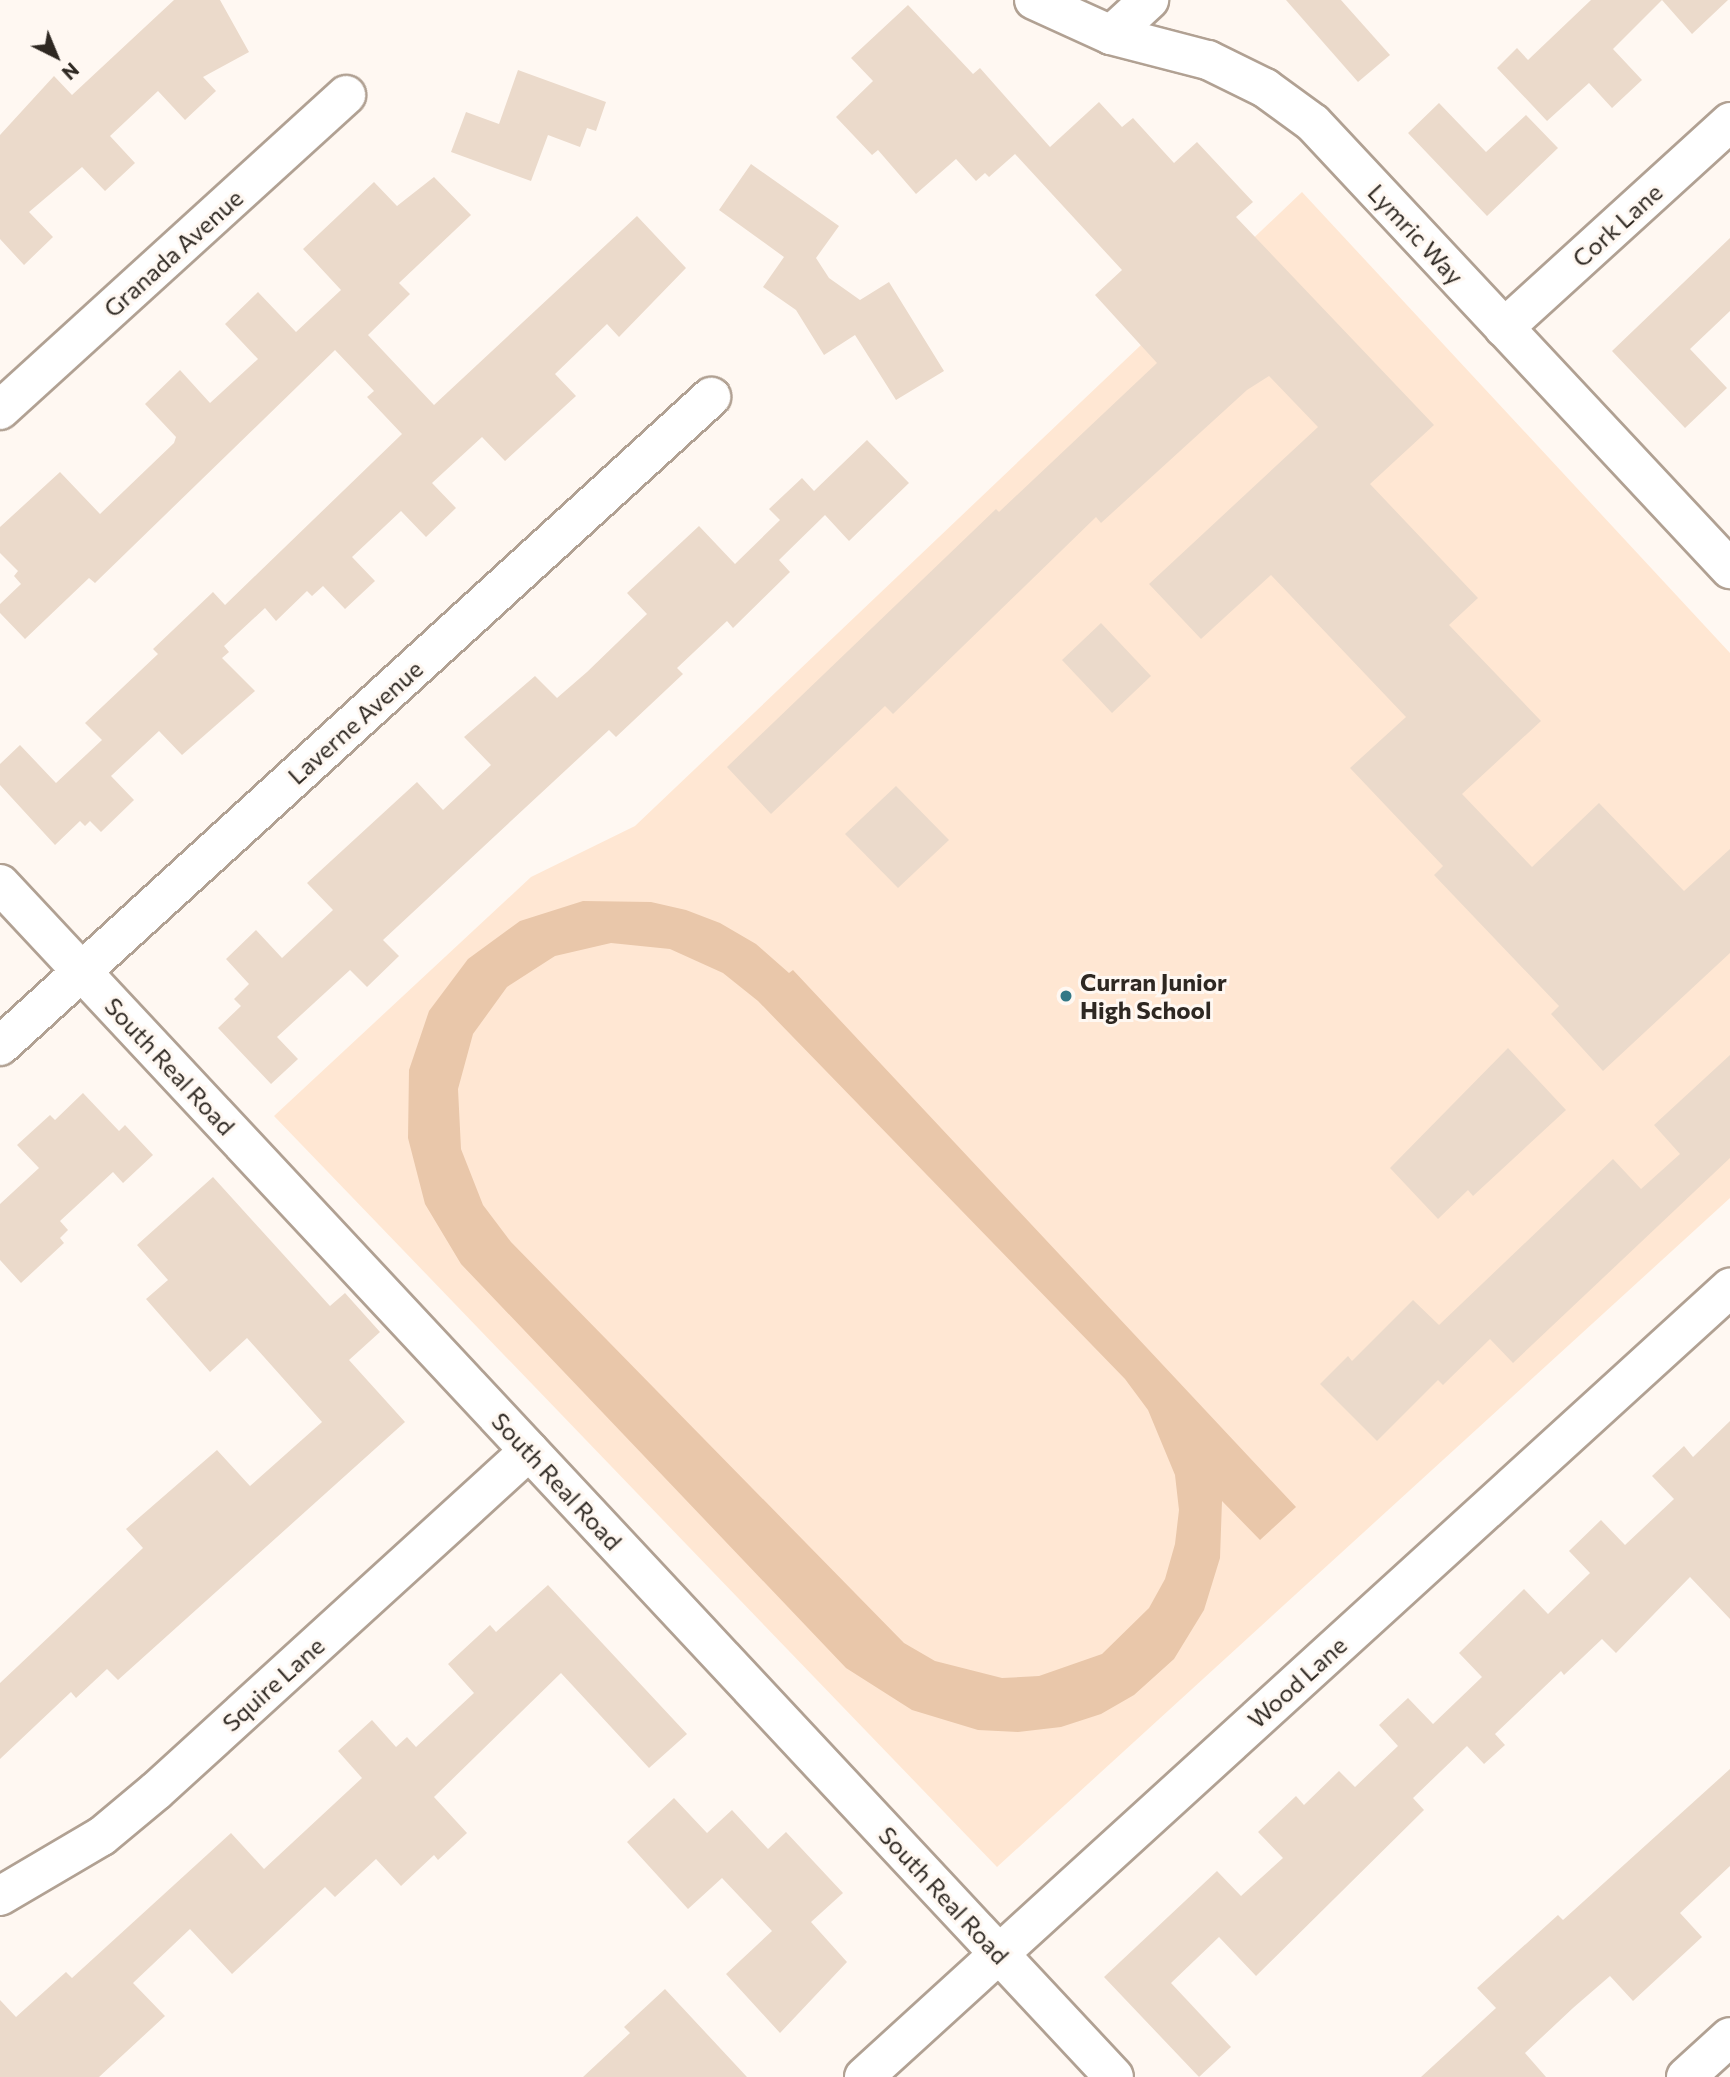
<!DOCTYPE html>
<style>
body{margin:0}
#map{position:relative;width:1730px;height:2077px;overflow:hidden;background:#fff8f2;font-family:Commissioner,sans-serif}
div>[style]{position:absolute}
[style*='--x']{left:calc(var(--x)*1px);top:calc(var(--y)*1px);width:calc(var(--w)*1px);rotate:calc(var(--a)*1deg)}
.built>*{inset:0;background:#ffe7d3}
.green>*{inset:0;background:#e9c7aa}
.building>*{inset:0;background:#ebdacb}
.roads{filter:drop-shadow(2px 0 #b1a193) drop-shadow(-2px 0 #b1a193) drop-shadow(0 2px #b1a193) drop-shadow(0 -2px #b1a193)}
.minor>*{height:38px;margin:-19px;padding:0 19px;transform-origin:19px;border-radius:19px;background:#fff}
.dots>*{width:19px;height:19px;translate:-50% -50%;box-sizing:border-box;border:4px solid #fff8f2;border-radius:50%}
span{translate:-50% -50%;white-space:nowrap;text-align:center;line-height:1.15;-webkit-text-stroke:6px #fff8f2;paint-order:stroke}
.street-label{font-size:24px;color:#2e2822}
.poi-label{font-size:24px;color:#2e2822;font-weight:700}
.left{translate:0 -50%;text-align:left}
.north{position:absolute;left:21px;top:21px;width:70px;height:70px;-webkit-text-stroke:5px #fff8f2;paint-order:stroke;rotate:137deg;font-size:19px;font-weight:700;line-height:28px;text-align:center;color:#2e2822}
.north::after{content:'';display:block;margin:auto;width:24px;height:32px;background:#2e2822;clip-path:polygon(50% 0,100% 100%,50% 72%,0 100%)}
</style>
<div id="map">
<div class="built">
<i style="clip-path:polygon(1302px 192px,1730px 653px,1730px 1198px,997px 1867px,274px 1116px,531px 877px,635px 826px)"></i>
</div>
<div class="green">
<i style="clip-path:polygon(evenodd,583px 901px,651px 902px,686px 910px,720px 923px,756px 944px,789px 973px,793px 970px,1296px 1507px,1260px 1540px,1222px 1501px,1220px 1558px,1204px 1610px,1174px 1659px,1134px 1695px,1101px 1714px,1061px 1727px,1018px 1732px,978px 1730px,912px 1710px,846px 1668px,461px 1264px,425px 1204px,408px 1138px,409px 1070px,429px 1011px,468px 959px,520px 921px,583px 901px,611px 943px,670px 949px,723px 973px,758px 1001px,1125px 1379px,1148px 1410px,1175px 1475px,1179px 1510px,1175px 1544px,1165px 1579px,1149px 1608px,1102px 1654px,1039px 1676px,1002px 1678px,935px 1661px,904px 1643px,511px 1242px,483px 1205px,461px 1149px,458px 1089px,473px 1034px,507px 987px,555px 956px,611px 943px)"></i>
</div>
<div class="building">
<i style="clip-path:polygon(174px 0,220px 0,249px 52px,203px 77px,216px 91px,185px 120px,158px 91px,110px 136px,135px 163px,105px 191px,82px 167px,29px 212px,53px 237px,24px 265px,0 239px,0 135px,54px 76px,72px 95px)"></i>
<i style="clip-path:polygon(1286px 0,1341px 0,1390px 55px,1358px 82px)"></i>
<i style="clip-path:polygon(1591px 0,1728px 0,1692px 34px,1662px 0,1613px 49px,1642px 80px,1612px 108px,1589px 83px,1547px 121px,1497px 68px,1517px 48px,1528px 60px)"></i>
<i style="clip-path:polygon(908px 5px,973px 74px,980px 68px,1050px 147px,1099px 102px,1122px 127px,1133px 118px,1174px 163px,1197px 142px,1253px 202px,1236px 217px,1434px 425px,1370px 484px,1478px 598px,1449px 625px,1541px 721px,1462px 794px,1532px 867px,1599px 803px,1684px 891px,1730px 849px,1730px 953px,1603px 1071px,1551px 1014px,1559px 1006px,1434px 875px,1443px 866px,1350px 768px,1406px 717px,1271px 575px,1201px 639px,1149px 584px,1318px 427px,1269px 376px,1247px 390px,1101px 523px,1096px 517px,893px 714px,885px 706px,771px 814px,727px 767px,996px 509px,999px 512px,1157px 363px,1095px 295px,1122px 270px,1015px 154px,989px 177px,985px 173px,976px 181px,956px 159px,916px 194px,878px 150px,872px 155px,836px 117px,873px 81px,851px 58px)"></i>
<i style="clip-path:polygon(518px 70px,606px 102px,596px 131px,587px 128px,580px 147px,548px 135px,531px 181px,451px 152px,466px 112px,499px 124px)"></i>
<i style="clip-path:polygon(1439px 103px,1486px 152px,1526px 115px,1558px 148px,1487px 216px,1408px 133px)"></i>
<i style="clip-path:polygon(751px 164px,839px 226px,816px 258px,829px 278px,860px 300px,889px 282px,944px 371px,896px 400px,855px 335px,824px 355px,796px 310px,763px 287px,784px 257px,719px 210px)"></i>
<i style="clip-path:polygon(434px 177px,471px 215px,399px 283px,410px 294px,368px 335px,434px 405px,637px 216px,686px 268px,619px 337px,607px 324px,555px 374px,576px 396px,505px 461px,482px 437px,432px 483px,456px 508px,426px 537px,401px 511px,352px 557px,375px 581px,345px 609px,323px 586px,312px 596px,307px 591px,276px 621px,265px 608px,224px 646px,229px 652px,222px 658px,255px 691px,182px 755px,159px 731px,111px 776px,134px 800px,101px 832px,90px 821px,85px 826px,80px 821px,55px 845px,0 785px,0 764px,20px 745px,56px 783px,102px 740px,85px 723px,158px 654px,153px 649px,213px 592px,225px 605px,402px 434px,367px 397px,374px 391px,335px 350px,95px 583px,89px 578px,25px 639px,0 613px,0 604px,21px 584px,14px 576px,18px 571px,0 553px,0 527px,60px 472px,100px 514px,174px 443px,176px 437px,145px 404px,180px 370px,210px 403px,258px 359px,225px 324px,258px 292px,296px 332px,341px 290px,303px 249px,374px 182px,397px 206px)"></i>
<i style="clip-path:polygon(1730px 238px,1730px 311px,1690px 349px,1727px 388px,1685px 428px,1612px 351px)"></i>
<i style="clip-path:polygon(867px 440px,909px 483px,849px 541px,825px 515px,779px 560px,790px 572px,733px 628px,727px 621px,677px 668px,683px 674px,616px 737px,609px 730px,383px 940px,399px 956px,367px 987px,350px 970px,277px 1037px,298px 1059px,271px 1084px,218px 1028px,241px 1006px,234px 999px,249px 984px,226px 959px,256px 930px,282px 958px,333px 910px,307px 883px,417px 782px,443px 810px,491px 765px,464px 737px,535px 676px,557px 698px,587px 672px,647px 614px,627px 593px,699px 526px,735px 564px,780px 520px,769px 509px,802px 478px,814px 491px)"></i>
<i style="clip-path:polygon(1101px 623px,1151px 676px,1112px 713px,1062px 660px)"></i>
<i style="clip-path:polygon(896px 786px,949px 840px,898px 888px,845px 834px)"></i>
<i style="clip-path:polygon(1508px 1048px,1566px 1110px,1473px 1196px,1468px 1190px,1438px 1219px,1390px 1168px)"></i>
<i style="clip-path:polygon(1730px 1055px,1730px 1158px,1513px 1363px,1490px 1339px,1443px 1385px,1438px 1380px,1377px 1441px,1320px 1384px,1348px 1356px,1352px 1361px,1413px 1300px,1439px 1325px,1613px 1159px,1641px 1189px,1680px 1154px,1654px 1125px)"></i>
<i style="clip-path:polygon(83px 1093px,119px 1131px,125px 1125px,153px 1155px,123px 1183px,113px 1172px,60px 1221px,68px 1230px,60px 1238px,64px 1243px,21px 1283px,0 1260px,0 1204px,39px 1168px,17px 1145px,50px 1115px,55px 1120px)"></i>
<i style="clip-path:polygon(213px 1177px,330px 1306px,345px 1293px,380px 1332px,349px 1360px,405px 1422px,118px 1680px,107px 1669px,76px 1698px,71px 1692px,0 1759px,0 1683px,143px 1548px,126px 1529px,217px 1450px,250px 1486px,322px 1422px,247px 1338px,210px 1372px,146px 1299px,168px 1280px,137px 1245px)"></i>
<i style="clip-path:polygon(1730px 1421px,1730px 1619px,1690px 1577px,1616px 1653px,1602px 1639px,1564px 1675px,1561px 1671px,1495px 1734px,1505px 1745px,1484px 1764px,1467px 1746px,1413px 1798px,1424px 1810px,1256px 1976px,1219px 1937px,1171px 1983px,1231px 2047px,1199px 2077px,1104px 1977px,1217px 1871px,1241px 1896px,1283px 1858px,1258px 1832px,1296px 1796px,1304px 1805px,1339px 1771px,1355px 1787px,1398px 1746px,1379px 1725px,1408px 1698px,1433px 1724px,1482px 1677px,1459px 1653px,1524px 1589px,1548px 1614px,1590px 1573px,1569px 1551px,1601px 1520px,1625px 1545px,1674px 1499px,1652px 1476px,1684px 1446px,1693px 1457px)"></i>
<i style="clip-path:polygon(548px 1585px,687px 1734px,649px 1768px,561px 1673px,434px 1797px,467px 1833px,438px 1860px,434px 1855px,401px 1886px,376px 1859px,335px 1897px,325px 1887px,232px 1974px,190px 1929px,133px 1983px,165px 2016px,99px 2077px,0 2077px,0 2000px,16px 2017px,66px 1972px,72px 1978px,231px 1833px,264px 1869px,362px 1778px,338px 1751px,372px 1720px,396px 1747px,407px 1737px,416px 1747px,474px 1693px,448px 1664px,490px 1625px,496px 1632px)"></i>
<i style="clip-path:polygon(1730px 1769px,1730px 1866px,1680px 1913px,1702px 1937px,1633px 2001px,1610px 1976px,1573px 2008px,1525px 2053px,1546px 2077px,1421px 2077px,1496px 2008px,1477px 1988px,1558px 1915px,1563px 1920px)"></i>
<i style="clip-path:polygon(674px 1798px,707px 1833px,732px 1810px,768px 1849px,786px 1832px,843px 1893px,811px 1922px,847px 1962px,780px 2033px,726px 1974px,772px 1931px,722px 1878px,688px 1909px,627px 1842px)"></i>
<i style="clip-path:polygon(665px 1989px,747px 2077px,583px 2077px,630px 2033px,624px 2027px)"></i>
</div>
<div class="roads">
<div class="minor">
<i style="--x:1034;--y:0;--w:85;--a:24.4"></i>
<i style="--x:1111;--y:35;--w:100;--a:14.5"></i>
<i style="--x:1208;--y:60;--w:64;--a:26.2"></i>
<i style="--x:1265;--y:88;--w:59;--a:36.1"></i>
<i style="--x:1313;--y:123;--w:611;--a:46.92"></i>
<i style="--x:1111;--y:35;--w:52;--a:-42.6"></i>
<i style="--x:1504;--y:328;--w:306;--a:-42.3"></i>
<i style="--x:0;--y:410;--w:468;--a:-42.3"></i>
<i style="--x:0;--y:884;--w:1632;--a:46.96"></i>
<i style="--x:0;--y:1046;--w:963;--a:-42.39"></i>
<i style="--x:0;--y:1896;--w:118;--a:-30.5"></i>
<i style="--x:102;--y:1836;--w:70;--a:-39.8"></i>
<i style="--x:156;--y:1791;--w:505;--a:-42.35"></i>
<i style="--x:864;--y:2077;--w:1172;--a:-42.34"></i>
<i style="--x:1686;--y:2077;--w:59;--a:-42.3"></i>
</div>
</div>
<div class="dots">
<i style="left:1066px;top:996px;background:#337886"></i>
</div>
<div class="street-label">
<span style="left:1617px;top:225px;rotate:-42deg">Cork Lane</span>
<span style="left:1416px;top:234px;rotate:47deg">Lymric Way</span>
<span style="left:173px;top:253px;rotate:-42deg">Granada Avenue</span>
<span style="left:355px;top:722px;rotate:-42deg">Laverne Avenue</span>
<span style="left:170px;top:1066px;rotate:47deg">South Real Road</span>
<span style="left:557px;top:1481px;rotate:47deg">South Real Road</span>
<span style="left:1297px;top:1682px;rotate:-42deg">Wood Lane</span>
<span style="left:273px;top:1684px;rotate:-42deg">Squire Lane</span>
<span style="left:944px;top:1895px;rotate:47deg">South Real Road</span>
</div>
<div class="poi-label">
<span class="left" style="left:1080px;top:996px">Curran Junior<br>High School</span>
</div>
<div class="north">N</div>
</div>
